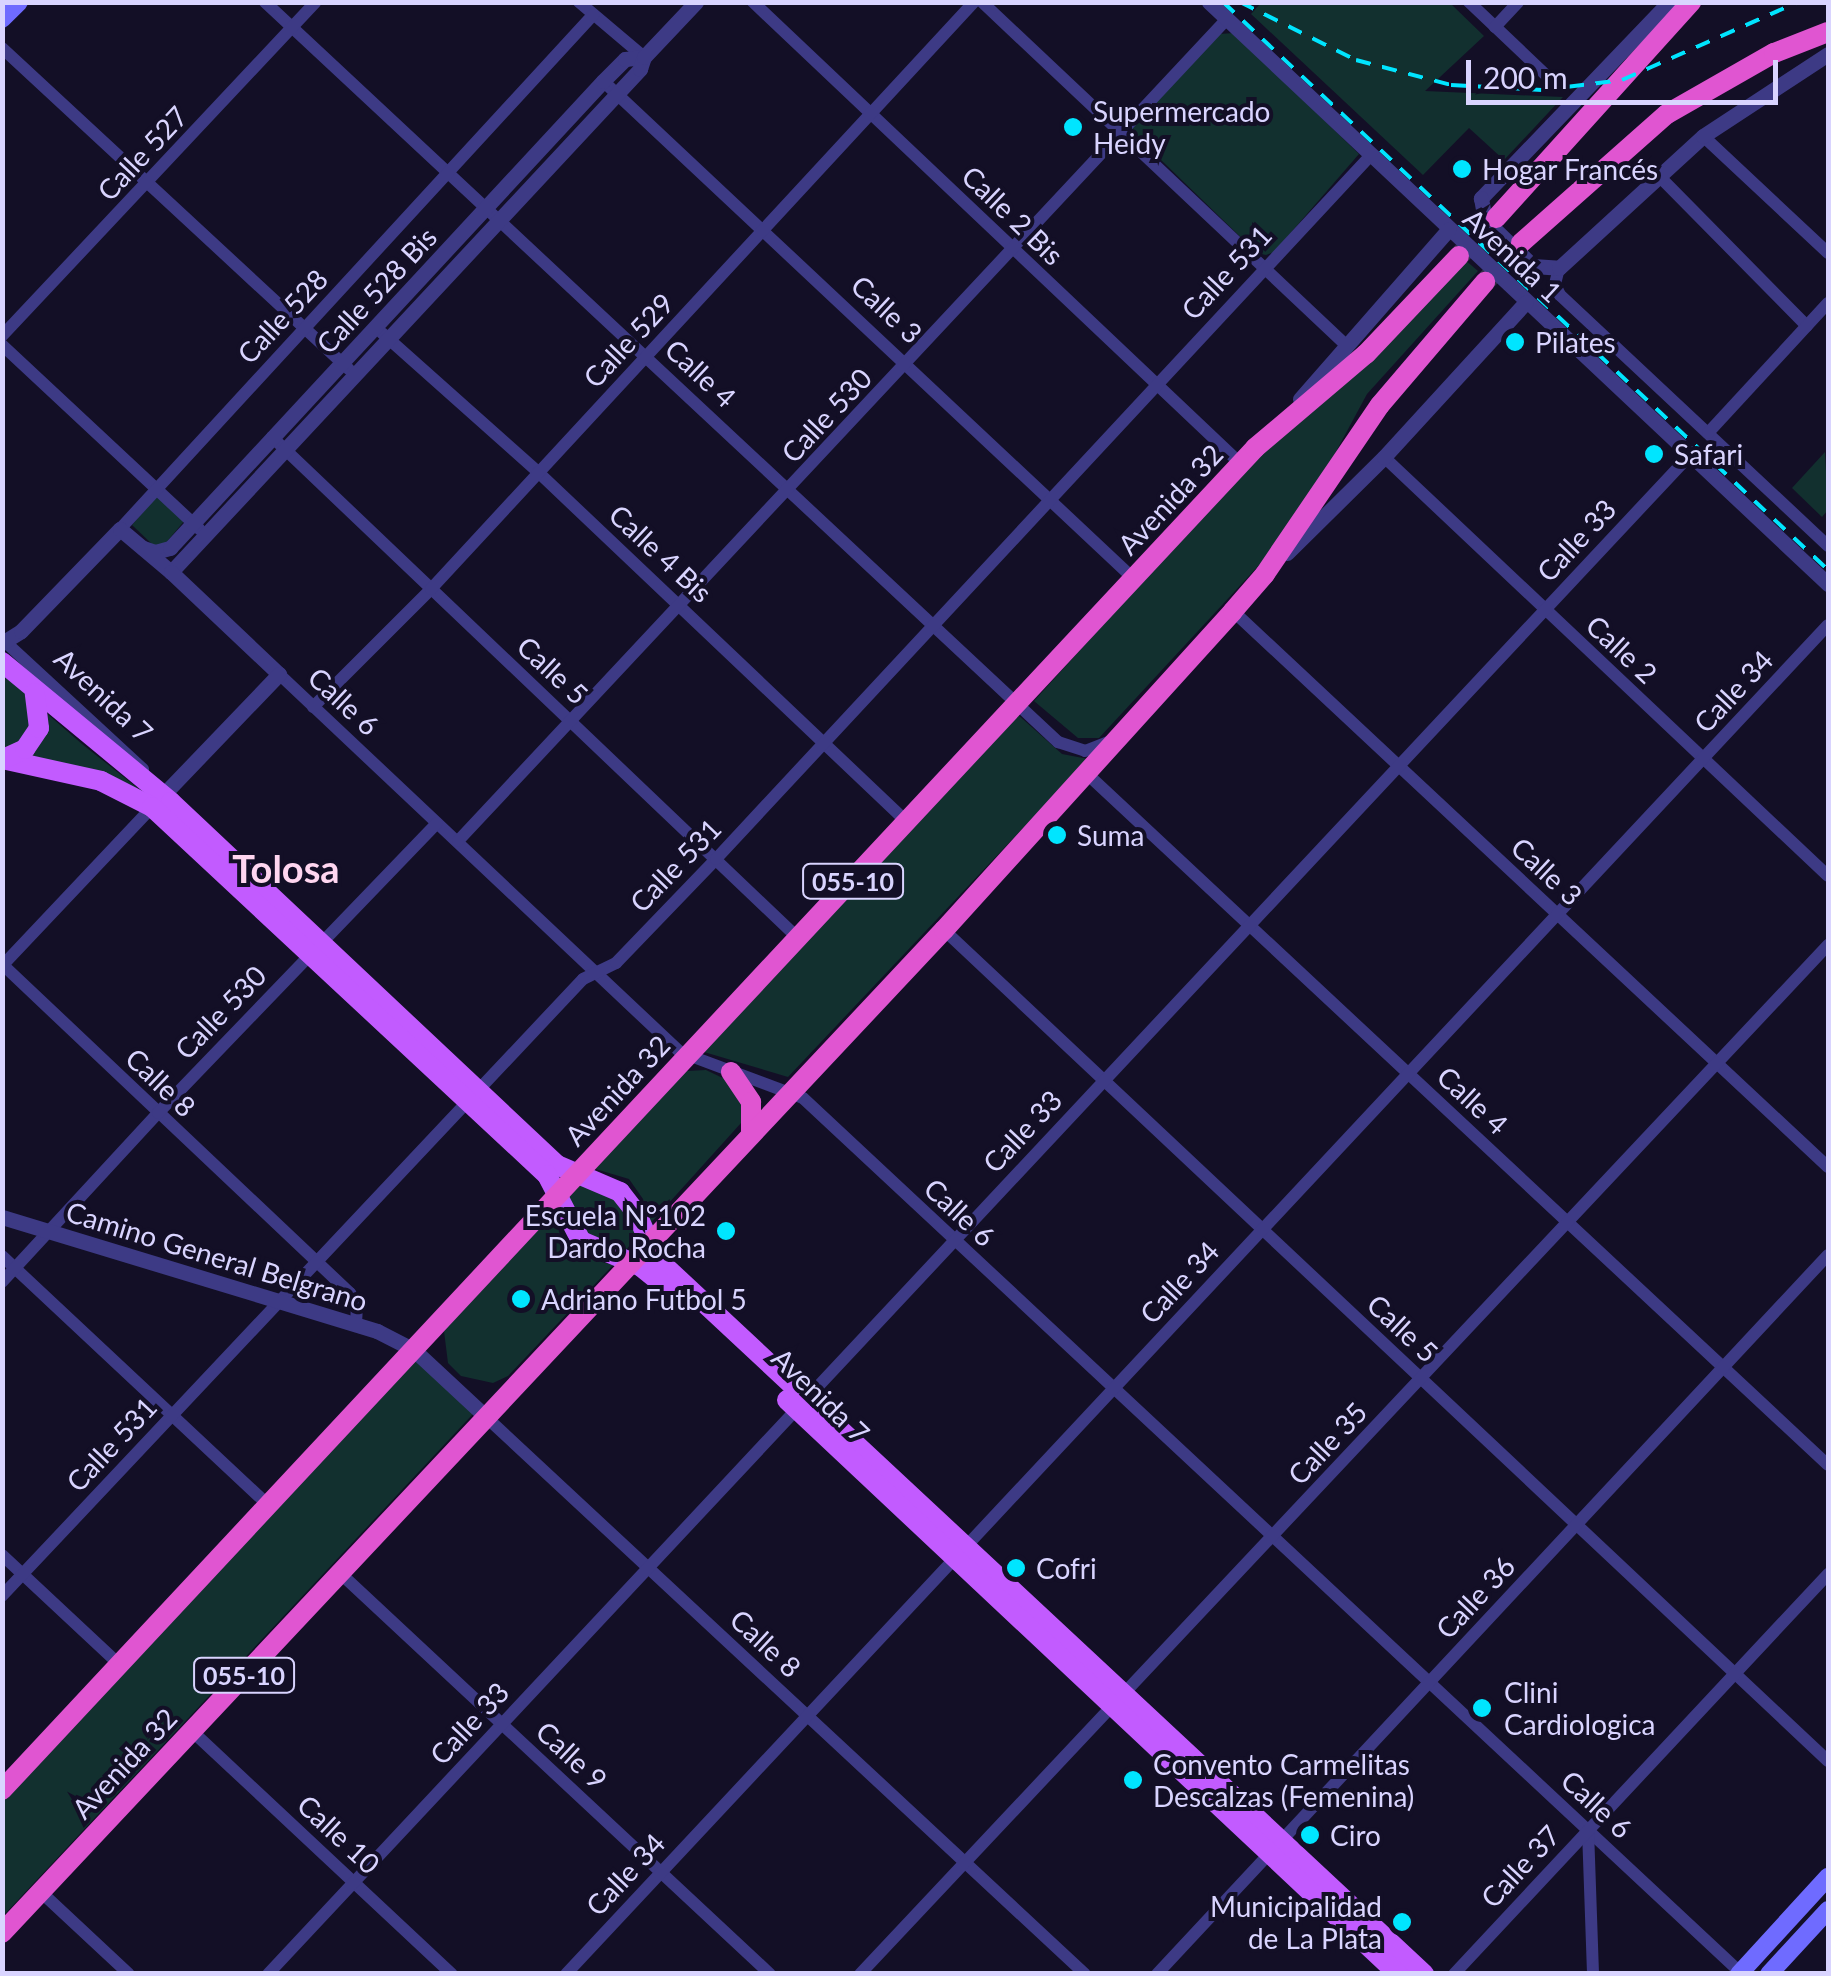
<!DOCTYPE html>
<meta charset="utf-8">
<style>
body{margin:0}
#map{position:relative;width:1831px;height:1976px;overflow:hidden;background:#130f26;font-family:Lato,sans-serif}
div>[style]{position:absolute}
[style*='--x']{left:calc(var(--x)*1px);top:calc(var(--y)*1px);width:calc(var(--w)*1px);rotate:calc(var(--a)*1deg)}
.green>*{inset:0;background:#12302f}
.trunk-tunnel>*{height:20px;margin-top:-10px;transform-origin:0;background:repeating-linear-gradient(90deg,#312d47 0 20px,transparent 0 30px)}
.minor>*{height:12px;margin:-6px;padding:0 6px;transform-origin:6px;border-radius:6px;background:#3d3a85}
.tertiary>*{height:15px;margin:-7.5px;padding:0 7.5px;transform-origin:7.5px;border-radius:7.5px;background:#3d3a85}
.secondary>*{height:18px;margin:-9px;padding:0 9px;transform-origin:9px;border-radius:9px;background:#6f6bff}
.primary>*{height:20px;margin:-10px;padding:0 10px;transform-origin:10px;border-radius:10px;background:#c25bff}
.trunk>*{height:20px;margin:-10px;padding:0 10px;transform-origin:10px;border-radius:10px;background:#e055d1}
.rail>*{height:4px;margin-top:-2px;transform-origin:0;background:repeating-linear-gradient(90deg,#00e5ff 0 15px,transparent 0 27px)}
.dots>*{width:28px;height:28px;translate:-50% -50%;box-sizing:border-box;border:5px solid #130f26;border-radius:50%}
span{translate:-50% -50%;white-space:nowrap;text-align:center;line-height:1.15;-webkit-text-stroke:8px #130f26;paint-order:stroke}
.shield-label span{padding:2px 8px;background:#130f26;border:2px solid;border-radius:8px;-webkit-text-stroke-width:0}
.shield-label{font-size:25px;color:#d9d4ff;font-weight:700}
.poi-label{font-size:28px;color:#d9d4ff}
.left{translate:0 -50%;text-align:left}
.right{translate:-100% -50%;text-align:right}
.street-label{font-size:28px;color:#d9d4ff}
.district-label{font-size:38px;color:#ffd6f0;font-weight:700}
.frame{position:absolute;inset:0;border:5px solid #d9d4ff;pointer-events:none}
.scale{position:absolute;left:1466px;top:60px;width:312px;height:45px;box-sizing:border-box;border:5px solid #d9d4ff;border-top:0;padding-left:12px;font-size:30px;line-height:35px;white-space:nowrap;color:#d9d4ff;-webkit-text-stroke:8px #130f26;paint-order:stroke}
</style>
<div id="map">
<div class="green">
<i style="clip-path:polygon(1261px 3px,1450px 3px,1484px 36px,1425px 91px,1563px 97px,1504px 160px,1469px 128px,1423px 175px,1251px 14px)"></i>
<i style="clip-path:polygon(1234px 33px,1359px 154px,1274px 252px,1266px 255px,1257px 253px,1128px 128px,1219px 34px)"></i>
<i style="clip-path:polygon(1464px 259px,1478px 271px,1367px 394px,1297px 524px,1099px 738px,1078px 738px,1034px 701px,1265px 446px)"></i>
<i style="clip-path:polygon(1825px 452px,1828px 510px,1822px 517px,1792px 488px)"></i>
<i style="clip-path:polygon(157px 496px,185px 520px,164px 545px,154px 546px,132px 525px)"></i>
<i style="clip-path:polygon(2px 671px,31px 698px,34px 723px,25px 743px,3px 750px)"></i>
<i style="clip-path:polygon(44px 711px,82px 744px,144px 793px,24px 755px)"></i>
<i style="clip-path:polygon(1017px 714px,1062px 754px,1088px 759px,788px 1077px,704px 1052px)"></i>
<i style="clip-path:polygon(706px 1070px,729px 1081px,742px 1104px,741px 1123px,649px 1225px,643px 1199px,629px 1179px,592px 1168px,676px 1078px,687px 1071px)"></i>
<i style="clip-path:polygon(580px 1184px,616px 1197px,635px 1222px,636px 1238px,625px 1251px,586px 1240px,568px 1197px)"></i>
<i style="clip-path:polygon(554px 1207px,559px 1232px,568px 1246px,583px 1257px,613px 1265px,508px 1376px,493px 1383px,461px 1376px,448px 1363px,444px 1331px)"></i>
<i style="clip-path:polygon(413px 1358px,473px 1410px,472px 1415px,3px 1916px,2px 1799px)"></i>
</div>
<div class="trunk-tunnel">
<i style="--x:1459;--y:256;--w:53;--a:-45.8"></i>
<i style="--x:1485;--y:282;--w:53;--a:-47.3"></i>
</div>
<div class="minor">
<i style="--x:265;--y:2;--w:1085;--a:43.02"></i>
<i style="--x:1058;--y:742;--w:28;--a:18"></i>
<i style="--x:1085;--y:751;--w:26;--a:-21"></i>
<i style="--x:579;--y:2;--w:85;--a:40.2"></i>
<i style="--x:753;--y:2;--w:671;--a:43.43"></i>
<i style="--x:982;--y:2;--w:502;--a:43.3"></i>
<i style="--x:1469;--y:2;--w:105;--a:43.5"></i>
<i style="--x:1495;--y:27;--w:34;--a:-47"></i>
<i style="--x:2;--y:48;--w:473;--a:42.8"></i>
<i style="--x:603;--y:81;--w:727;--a:43.16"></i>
<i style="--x:1703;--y:136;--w:171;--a:43.1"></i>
<i style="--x:1658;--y:175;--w:212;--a:45.4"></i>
<i style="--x:1559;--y:268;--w:16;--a:104"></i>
<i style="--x:1555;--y:284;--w:12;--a:66"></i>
<i style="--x:1560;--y:295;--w:367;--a:43.1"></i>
<i style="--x:382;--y:333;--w:209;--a:41.7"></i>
<i style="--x:538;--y:472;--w:509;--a:43.49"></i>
<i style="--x:2;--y:336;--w:458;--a:-46.8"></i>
<i style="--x:2;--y:345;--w:270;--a:43"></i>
<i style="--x:1708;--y:433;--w:177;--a:-47.3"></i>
<i style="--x:272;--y:437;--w:728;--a:43.61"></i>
<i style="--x:1384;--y:457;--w:610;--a:43.34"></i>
<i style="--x:120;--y:529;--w:699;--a:-47.38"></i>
<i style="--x:1233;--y:611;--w:814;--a:43.06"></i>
<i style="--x:2;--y:639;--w:192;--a:42.7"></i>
<i style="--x:279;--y:674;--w:551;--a:43.31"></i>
<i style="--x:680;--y:1052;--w:131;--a:20.5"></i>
<i style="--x:803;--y:1098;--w:1284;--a:43.01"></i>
<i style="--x:313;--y:707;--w:167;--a:-45"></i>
<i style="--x:431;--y:589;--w:800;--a:-47.23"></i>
<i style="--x:1084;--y:771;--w:1017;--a:43.01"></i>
<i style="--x:458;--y:841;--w:1126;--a:-46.91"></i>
<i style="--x:944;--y:930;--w:1213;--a:43.23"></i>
<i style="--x:2;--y:964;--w:479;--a:43.4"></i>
<i style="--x:350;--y:1293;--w:14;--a:60"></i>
<i style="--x:357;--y:1305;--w:19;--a:93"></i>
<i style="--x:2;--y:966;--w:223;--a:-46.6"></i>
<i style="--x:2;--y:1256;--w:364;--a:43.1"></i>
<i style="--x:2;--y:1282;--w:230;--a:-47.3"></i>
<i style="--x:158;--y:1113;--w:402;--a:-46.1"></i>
<i style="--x:486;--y:1417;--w:818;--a:42.92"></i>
<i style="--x:2;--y:1555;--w:161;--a:43"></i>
<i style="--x:340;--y:1573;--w:588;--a:43"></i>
<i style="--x:2;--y:1596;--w:847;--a:-46.72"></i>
<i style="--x:583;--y:979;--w:37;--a:-26"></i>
<i style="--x:616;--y:963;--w:144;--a:-46.1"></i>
<i style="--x:716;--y:859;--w:962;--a:-47.06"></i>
<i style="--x:192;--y:1731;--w:356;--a:43.1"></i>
<i style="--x:1588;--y:1830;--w:144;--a:88"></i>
<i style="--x:41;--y:1892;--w:120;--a:43"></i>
<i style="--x:268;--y:1974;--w:2081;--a:-46.89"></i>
<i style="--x:566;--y:1974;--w:1847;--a:-46.91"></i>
<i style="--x:860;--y:1974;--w:1413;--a:-46.75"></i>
<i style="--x:1157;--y:1974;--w:983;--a:-46.98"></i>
<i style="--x:1454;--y:1974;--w:548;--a:-46.92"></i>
</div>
<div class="tertiary">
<i style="--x:1209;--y:2;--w:850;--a:43.24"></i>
<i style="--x:1669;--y:2;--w:272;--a:133.8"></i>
<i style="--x:1481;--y:198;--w:22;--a:80"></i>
<i style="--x:1485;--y:220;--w:66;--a:43.8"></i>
<i style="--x:1533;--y:266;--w:26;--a:4"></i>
<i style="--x:1559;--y:268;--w:195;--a:-42.5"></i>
<i style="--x:1703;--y:136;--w:149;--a:-33.3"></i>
<i style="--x:1300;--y:399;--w:226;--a:-48.8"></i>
<i style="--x:143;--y:548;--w:13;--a:18"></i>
<i style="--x:155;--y:552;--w:16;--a:-15"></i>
<i style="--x:170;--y:548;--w:637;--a:-47.16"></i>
<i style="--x:603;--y:81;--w:31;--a:-45"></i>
<i style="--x:625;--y:59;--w:19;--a:-6"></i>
<i style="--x:1287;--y:553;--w:136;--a:-44.7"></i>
<i style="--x:1384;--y:457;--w:210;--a:-47.5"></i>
<i style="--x:171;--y:572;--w:688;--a:-47"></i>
<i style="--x:640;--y:69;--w:13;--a:-72"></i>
<i style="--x:644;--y:57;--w:76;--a:-46.6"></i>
<i style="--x:2;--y:643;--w:22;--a:-32"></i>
<i style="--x:21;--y:631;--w:142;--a:-45.9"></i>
<i style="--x:120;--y:529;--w:67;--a:40.1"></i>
<i style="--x:171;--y:572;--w:149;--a:43.4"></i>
<i style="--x:279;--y:674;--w:168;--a:133.8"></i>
<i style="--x:2;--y:1217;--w:392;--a:16.9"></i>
<i style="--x:377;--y:1331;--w:42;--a:27.2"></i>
<i style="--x:414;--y:1350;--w:98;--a:42.9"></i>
</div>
<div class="secondary">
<i style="--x:2;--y:19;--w:24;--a:-45"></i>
<i style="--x:1739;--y:1974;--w:132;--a:-47.5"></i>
<i style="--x:1769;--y:1974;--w:87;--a:-47.3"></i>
</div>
<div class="primary">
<i style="--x:2;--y:662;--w:219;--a:39.6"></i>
<i style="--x:171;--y:802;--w:530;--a:43.24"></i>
<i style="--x:557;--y:1165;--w:69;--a:23.2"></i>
<i style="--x:620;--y:1192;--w:28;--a:52"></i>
<i style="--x:637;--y:1214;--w:48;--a:66.6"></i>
<i style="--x:656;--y:1258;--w:1050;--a:42.99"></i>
<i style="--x:2;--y:759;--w:101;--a:12.5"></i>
<i style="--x:101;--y:781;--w:57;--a:27"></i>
<i style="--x:152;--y:807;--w:540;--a:42.97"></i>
<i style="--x:547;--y:1175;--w:74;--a:62.7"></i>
<i style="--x:581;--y:1241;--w:64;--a:23"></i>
<i style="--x:640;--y:1266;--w:45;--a:38.7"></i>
<i style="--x:3;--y:759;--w:24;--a:-24"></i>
<i style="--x:25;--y:749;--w:25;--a:-56"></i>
<i style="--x:39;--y:728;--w:35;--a:-97"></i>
<i style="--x:787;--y:1400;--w:838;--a:43.21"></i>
</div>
<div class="trunk">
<i style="--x:1496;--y:218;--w:291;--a:-47.9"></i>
<i style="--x:1521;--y:243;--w:195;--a:-41.5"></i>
<i style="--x:1667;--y:114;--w:123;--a:-29.7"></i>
<i style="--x:1774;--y:53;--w:58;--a:-21.3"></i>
<i style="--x:731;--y:1072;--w:36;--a:56"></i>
<i style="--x:751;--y:1102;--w:32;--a:90"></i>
<i style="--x:2;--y:1790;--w:1836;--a:-46.96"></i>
<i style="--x:1255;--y:448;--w:145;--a:-40.3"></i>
<i style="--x:1366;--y:354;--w:135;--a:-46.5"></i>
<i style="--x:2;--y:1933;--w:1376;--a:-46.8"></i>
<i style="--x:944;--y:930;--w:430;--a:-47.8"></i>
<i style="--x:1233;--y:611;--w:49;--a:-49.1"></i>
<i style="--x:1265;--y:574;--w:204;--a:-55.8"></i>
<i style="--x:1380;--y:405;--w:162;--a:-49.5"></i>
</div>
<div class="rail">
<i style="--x:1223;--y:2;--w:830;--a:43.19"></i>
<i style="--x:1240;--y:2;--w:130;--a:26.6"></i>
<i style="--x:1356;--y:60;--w:98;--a:14.7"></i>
<i style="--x:1451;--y:85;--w:91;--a:3.1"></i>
<i style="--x:1542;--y:90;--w:81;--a:-7.1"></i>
<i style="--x:1622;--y:80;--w:193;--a:-23.9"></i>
</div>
<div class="dots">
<i style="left:1073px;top:127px;background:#00e5ff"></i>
<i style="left:1462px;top:169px;background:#00e5ff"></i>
<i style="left:1515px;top:342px;background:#00e5ff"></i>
<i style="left:1654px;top:454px;background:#00e5ff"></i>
<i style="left:1057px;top:835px;background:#00e5ff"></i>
<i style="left:726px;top:1231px;background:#00e5ff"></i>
<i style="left:521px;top:1299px;background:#00e5ff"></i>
<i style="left:1016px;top:1568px;background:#00e5ff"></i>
<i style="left:1482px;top:1708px;background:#00e5ff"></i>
<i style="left:1133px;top:1780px;background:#00e5ff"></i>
<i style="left:1310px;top:1835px;background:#00e5ff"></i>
<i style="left:1402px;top:1922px;background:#00e5ff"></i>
</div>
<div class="shield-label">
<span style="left:853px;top:881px">055-10</span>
<span style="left:244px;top:1675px">055-10</span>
</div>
<div class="poi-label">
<span class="left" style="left:1093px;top:127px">Supermercado<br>Heidy</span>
<span class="left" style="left:1482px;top:169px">Hogar Francés</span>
<span class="left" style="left:1535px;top:342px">Pilates</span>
<span class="left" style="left:1674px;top:454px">Safari</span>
<span class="left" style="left:1077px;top:835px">Suma</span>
<span class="right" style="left:706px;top:1231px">Escuela N°102<br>Dardo Rocha</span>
<span class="left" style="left:541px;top:1299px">Adriano Futbol 5</span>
<span class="left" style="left:1036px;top:1568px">Cofri</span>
<span class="left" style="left:1504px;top:1708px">Clini<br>Cardiologica</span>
<span class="left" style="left:1153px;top:1780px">Convento Carmelitas<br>Descalzas (Femenina)</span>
<span class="left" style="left:1330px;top:1835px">Ciro</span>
<span class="right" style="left:1382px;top:1922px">Municipalidad<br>de La Plata</span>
</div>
<div class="street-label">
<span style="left:142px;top:153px;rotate:-47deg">Calle 527</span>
<span style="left:1013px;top:215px;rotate:44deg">Calle 2 Bis</span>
<span style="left:1513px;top:255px;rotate:43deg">Avenida 1</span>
<span style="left:1226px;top:272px;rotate:-47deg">Calle 531</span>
<span style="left:376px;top:290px;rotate:-47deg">Calle 528 Bis</span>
<span style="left:887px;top:309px;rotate:43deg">Calle 3</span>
<span style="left:282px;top:316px;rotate:-47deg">Calle 528</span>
<span style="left:628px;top:340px;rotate:-47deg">Calle 529</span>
<span style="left:701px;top:373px;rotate:43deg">Calle 4</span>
<span style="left:826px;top:415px;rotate:-47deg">Calle 530</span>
<span style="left:1170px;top:499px;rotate:-47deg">Avenida 32</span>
<span style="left:1576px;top:540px;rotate:-47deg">Calle 33</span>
<span style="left:661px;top:553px;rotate:43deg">Calle 4 Bis</span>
<span style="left:1622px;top:649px;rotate:43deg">Calle 2</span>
<span style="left:553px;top:670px;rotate:43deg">Calle 5</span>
<span style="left:1733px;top:691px;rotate:-47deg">Calle 34</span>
<span style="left:104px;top:695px;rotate:43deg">Avenida 7</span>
<span style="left:344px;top:701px;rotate:43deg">Calle 6</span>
<span style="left:675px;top:865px;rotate:-46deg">Calle 531</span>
<span style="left:1547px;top:871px;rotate:43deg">Calle 3</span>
<span style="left:220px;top:1012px;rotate:-46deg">Calle 530</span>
<span style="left:161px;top:1082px;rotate:44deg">Calle 8</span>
<span style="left:617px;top:1090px;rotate:-47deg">Avenida 32</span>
<span style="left:1473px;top:1100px;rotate:43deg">Calle 4</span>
<span style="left:1022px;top:1131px;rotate:-47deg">Calle 33</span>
<span style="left:960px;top:1212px;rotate:43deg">Calle 6</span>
<span style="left:217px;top:1256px;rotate:17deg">Camino General Belgrano</span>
<span style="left:1179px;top:1282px;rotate:-47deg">Calle 34</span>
<span style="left:1403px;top:1328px;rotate:43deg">Calle 5</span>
<span style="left:821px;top:1395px;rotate:44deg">Avenida 7</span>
<span style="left:1327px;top:1443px;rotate:-47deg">Calle 35</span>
<span style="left:111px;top:1444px;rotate:-47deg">Calle 531</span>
<span style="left:1475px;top:1597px;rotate:-47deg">Calle 36</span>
<span style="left:766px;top:1643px;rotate:43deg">Calle 8</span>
<span style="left:469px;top:1723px;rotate:-47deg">Calle 33</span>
<span style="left:572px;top:1755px;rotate:43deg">Calle 9</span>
<span style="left:124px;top:1763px;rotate:-47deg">Avenida 32</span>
<span style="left:1597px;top:1804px;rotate:43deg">Calle 6</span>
<span style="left:339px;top:1834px;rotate:43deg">Calle 10</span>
<span style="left:1520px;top:1866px;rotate:-47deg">Calle 37</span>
<span style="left:625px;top:1874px;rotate:-47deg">Calle 34</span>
</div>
<div class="district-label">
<span style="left:286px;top:869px">Tolosa</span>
</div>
<div class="frame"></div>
<div class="scale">200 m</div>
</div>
